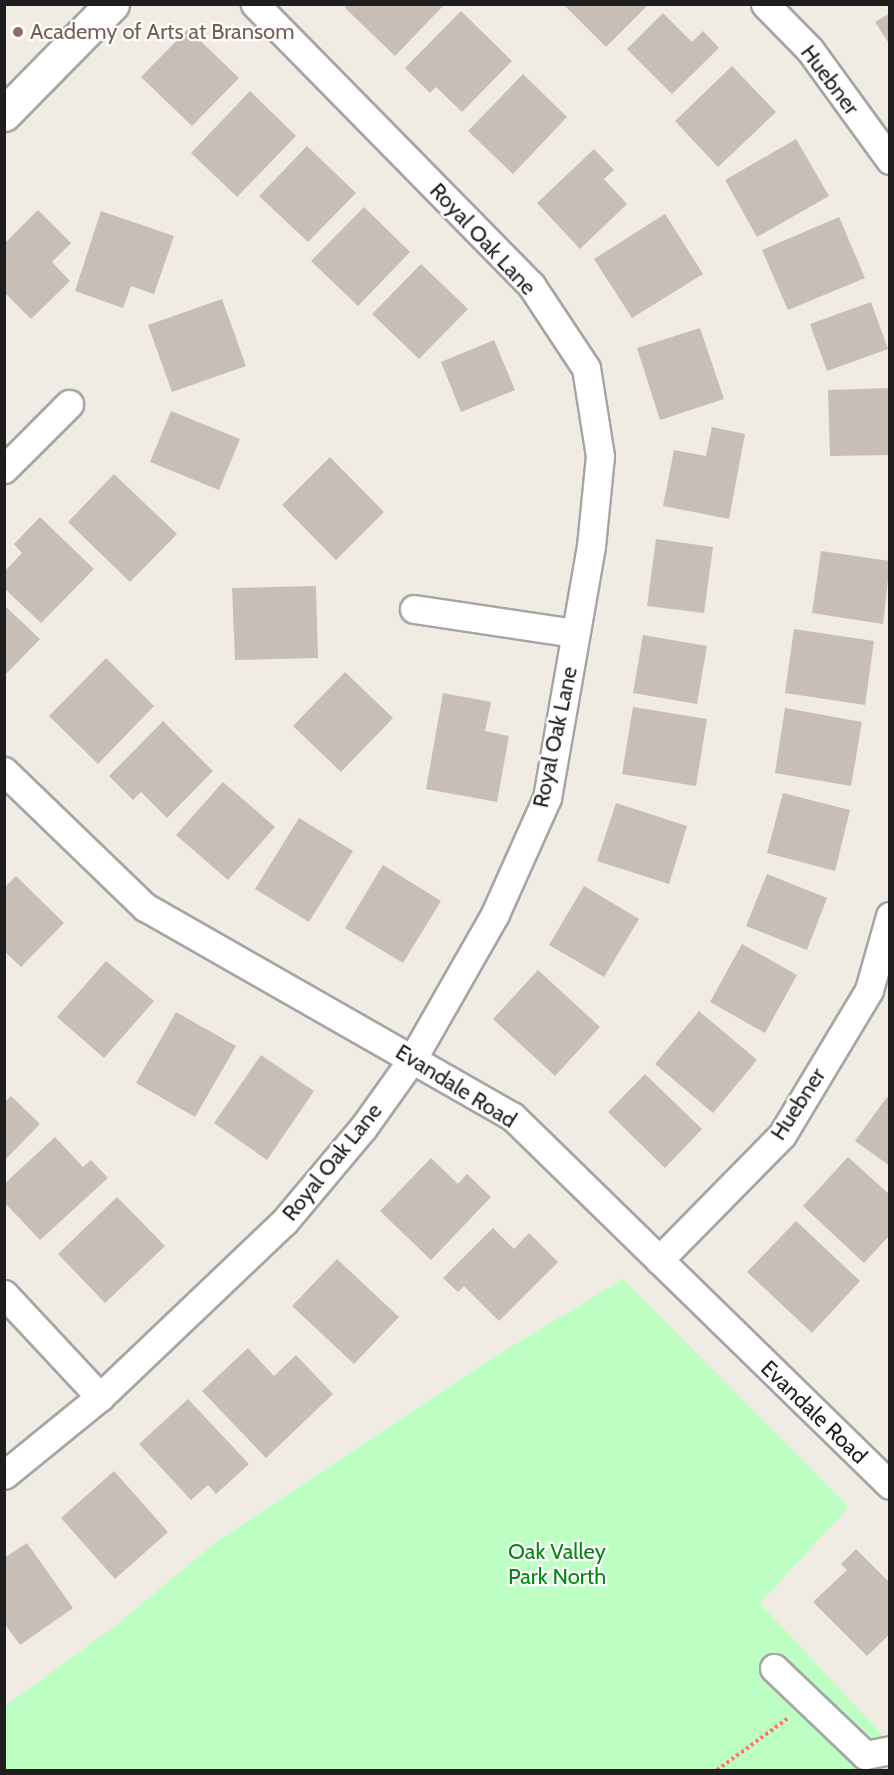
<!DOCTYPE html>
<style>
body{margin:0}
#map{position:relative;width:894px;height:1775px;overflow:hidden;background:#f0ece3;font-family:Cabin,sans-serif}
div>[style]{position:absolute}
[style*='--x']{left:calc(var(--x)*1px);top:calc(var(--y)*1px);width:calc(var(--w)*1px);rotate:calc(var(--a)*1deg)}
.park>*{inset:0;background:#bdfec3}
.building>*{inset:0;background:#c8beb6}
.path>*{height:4px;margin-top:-2px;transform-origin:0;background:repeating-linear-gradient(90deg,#ff7866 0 3px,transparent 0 6px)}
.roads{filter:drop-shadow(2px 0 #a5a5a5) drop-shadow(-2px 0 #a5a5a5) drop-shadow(0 2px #a5a5a5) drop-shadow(0 -2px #a5a5a5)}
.minor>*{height:27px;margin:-13.5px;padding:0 13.5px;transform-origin:13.5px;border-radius:13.5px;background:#fff}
.tertiary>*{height:33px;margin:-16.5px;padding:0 16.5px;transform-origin:16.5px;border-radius:16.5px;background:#fff}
.dots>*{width:16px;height:16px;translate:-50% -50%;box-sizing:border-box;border:3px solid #fff;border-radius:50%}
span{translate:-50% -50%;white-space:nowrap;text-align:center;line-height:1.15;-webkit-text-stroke:4.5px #fff;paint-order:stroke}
.education-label{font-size:22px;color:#785e54}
.left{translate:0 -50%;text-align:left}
.street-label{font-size:22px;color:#1e1e1e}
.park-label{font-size:22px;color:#02870f}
.frame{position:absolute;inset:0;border:6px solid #1e1e1e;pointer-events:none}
</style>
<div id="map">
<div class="park">
<i style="clip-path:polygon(623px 1279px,849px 1507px,760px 1603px,890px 1743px,889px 1770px,5px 1770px,5px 1706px,115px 1626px,217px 1541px,486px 1362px)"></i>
</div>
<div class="building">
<i style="clip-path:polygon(348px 4px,445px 4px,395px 56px,345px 8px)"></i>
<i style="clip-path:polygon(563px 4px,649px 4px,606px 47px)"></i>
<i style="clip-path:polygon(461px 11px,512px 61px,462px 112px,436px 87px,430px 93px,405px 68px)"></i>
<i style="clip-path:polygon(663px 13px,692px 42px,703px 31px,719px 48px,672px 94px,627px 49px)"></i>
<i style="clip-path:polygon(890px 13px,890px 45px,875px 22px)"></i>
<i style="clip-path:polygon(188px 29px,239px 78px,192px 126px,141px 77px)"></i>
<i style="clip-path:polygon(732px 66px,776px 112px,718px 167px,675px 121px)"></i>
<i style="clip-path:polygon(523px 74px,567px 117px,513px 174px,468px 131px)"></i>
<i style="clip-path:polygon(250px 91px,296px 136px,237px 197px,191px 153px)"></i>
<i style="clip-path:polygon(796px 139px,829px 196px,757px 237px,725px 180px)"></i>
<i style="clip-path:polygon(307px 146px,356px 193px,308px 242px,259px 196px)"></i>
<i style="clip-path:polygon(594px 149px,614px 170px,604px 179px,627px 204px,580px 249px,537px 203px)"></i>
<i style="clip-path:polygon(364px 207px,410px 252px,358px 306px,311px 261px)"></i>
<i style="clip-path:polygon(38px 210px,71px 243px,52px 262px,70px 281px,31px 319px,4px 292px,4px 244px)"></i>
<i style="clip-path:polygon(101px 211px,174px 236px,154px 294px,131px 286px,123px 308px,75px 291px)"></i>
<i style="clip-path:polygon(665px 214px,703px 274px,632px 318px,594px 259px)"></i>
<i style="clip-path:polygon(839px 217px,865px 278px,788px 310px,762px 250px)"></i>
<i style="clip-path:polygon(421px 264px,468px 309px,419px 359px,372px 314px)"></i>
<i style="clip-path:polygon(222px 299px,246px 366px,172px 392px,148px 325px)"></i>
<i style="clip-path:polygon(871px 302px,888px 349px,827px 371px,810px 324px)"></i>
<i style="clip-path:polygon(700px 328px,724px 399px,660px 420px,637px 348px)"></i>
<i style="clip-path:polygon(494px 340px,515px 390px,461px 412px,441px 362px)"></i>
<i style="clip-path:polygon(890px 388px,890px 455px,830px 456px,828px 390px)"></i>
<i style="clip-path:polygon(171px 411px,240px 439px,219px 490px,150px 462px)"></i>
<i style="clip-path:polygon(712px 427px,745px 434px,729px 519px,663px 506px,674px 450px,706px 456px)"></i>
<i style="clip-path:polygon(330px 457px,384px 512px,336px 560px,282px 505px)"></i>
<i style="clip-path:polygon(114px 474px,177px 534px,130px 582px,68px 522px)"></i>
<i style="clip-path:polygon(40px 517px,94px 569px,41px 623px,4px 588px,4px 572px,22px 553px,14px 544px)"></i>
<i style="clip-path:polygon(656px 539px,713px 547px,704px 613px,647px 606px)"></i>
<i style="clip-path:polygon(821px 551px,890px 561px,883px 624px,812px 613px)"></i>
<i style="clip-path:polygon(316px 586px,318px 658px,235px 660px,232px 588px)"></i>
<i style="clip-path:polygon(4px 605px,40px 639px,4px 676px)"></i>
<i style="clip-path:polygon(794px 629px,874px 641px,865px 705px,785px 693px)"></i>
<i style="clip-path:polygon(643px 635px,707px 646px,697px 704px,633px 693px)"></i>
<i style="clip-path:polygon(106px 658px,154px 706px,98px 764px,49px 716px)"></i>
<i style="clip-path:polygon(345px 672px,393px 718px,341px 772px,293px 726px)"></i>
<i style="clip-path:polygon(443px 693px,491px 702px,485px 731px,509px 736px,497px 802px,426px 789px)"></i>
<i style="clip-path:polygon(633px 707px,707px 719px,696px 786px,622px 774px)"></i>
<i style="clip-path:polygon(785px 708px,862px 722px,851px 786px,775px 773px)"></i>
<i style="clip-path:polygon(163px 721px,213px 771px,167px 818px,141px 792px,133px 800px,109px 776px)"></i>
<i style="clip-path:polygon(223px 782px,275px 827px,228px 880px,176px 835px)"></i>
<i style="clip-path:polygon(783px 793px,850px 810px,835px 871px,767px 853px)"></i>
<i style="clip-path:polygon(616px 803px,687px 826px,669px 884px,597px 861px)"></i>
<i style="clip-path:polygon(299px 818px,353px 851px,309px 922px,255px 889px)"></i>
<i style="clip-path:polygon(383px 865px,441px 901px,403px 963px,345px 928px)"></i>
<i style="clip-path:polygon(767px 874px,827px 898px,807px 950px,746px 926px)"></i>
<i style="clip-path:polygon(16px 876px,64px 923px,21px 967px,4px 951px,4px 888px)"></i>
<i style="clip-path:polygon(584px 886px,639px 919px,604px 977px,549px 945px)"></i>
<i style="clip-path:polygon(742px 944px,797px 975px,765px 1033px,710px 1002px)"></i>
<i style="clip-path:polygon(106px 961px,154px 1001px,104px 1058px,57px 1017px)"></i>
<i style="clip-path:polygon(538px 970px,600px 1027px,555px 1076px,493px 1019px)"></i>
<i style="clip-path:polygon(699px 1011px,757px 1060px,713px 1113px,655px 1064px)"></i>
<i style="clip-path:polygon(176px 1012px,236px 1046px,195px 1117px,136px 1083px)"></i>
<i style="clip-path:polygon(261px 1055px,314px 1091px,267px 1160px,214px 1123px)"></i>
<i style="clip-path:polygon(645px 1074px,702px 1129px,665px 1168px,608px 1112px)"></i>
<i style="clip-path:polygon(11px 1096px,40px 1124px,4px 1161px,4px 1103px)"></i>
<i style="clip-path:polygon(887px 1097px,890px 1099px,890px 1166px,855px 1141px)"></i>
<i style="clip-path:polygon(55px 1137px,83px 1167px,91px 1160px,108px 1178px,40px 1240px,4px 1202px,4px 1184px)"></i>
<i style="clip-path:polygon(848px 1157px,890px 1195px,890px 1235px,864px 1263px,803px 1206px)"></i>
<i style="clip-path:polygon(431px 1158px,458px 1184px,467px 1174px,491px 1197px,431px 1260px,380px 1211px)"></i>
<i style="clip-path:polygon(117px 1197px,165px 1246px,105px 1303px,58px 1254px)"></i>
<i style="clip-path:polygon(796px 1221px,860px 1281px,812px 1333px,747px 1272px)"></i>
<i style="clip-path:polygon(493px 1228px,514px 1249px,529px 1233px,558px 1262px,499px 1321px,464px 1286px,458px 1292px,443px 1278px)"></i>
<i style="clip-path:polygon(337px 1259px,399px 1317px,354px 1364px,292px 1306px)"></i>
<i style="clip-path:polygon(248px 1348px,274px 1376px,296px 1355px,333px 1394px,266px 1458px,202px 1391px)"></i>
<i style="clip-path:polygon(188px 1399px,249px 1464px,216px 1494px,208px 1485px,191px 1500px,139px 1444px)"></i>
<i style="clip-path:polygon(114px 1471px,168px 1532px,115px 1579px,61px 1518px)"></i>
<i style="clip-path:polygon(27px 1543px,73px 1608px,20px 1645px,4px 1623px,4px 1558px)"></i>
<i style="clip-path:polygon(856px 1549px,890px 1583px,890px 1634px,867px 1656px,813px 1602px,847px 1570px,841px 1564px)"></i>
</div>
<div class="path">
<i style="--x:717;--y:1770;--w:87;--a:-36.1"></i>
</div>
<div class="roads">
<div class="minor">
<i style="--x:765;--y:4;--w:64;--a:45.6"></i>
<i style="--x:810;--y:50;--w:136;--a:54"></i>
<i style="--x:4;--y:469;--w:92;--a:-45"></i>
<i style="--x:414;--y:609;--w:163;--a:8.5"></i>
<i style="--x:4;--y:771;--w:196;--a:44"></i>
<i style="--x:145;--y:907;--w:422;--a:29.7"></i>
<i style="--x:512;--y:1116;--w:528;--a:44.31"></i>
<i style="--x:659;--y:1260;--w:175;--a:-45.5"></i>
<i style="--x:782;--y:1135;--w:169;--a:-59"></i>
<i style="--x:869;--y:990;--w:77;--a:-74.2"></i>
<i style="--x:4;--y:1294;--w:141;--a:47"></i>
<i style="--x:4;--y:1475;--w:124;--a:-39.1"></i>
<i style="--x:100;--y:1397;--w:254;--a:-43.6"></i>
<i style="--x:284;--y:1222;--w:123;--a:-50"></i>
<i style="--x:363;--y:1128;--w:86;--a:-54.5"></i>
<i style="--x:413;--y:1058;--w:166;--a:-60.3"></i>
<i style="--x:495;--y:914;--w:127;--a:-65.9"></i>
<i style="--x:547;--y:798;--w:256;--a:-80.1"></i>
<i style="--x:591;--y:546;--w:90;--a:-84.3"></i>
<i style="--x:600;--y:456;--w:89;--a:-99"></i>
<i style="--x:586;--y:368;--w:100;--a:-123.5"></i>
<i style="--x:531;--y:285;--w:394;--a:-134.5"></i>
<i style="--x:774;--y:1668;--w:126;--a:43.7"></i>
<i style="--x:865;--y:1755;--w:25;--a:-11"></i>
</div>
<div class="tertiary">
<i style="--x:4;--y:114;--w:154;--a:-45.5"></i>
</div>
</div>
<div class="dots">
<i style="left:18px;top:32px;background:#8d6e63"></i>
</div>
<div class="education-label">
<span class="left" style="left:30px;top:32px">Academy of Arts at Bransom</span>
</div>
<div class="street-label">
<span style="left:830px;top:80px;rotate:53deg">Huebner</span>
<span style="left:483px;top:239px;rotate:47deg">Royal Oak Lane</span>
<span style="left:555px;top:737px;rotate:-78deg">Royal Oak Lane</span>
<span style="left:456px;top:1086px;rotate:32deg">Evandale Road</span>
<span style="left:798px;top:1104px;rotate:-57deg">Huebner</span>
<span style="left:332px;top:1162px;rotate:-51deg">Royal Oak Lane</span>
<span style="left:814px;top:1412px;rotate:44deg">Evandale Road</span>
</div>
<div class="park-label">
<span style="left:557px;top:1564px">Oak Valley<br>Park North</span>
</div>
<div class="frame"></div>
</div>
